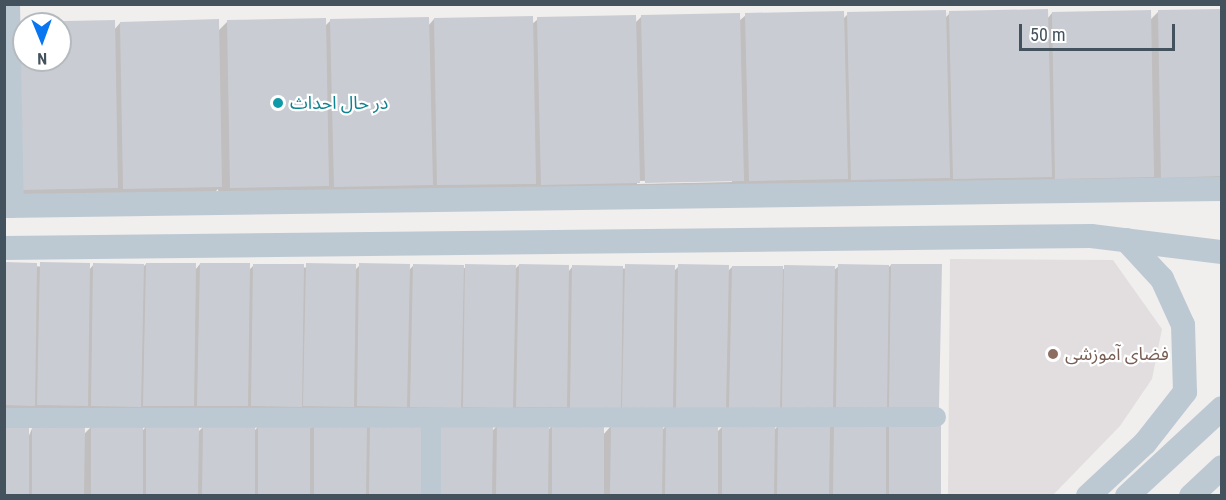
<!DOCTYPE html>
<meta charset="utf-8">
<style>
body{margin:0}
#map{position:relative;width:1226px;height:500px;overflow:hidden;background:#f1eeee;font-family:"Roboto Condensed","Noto Sans Arabic",sans-serif}
div>[style]{position:absolute}
[style*='--x']{left:calc(var(--x)*1px);top:calc(var(--y)*1px);width:calc(var(--w)*1px);rotate:calc(var(--a)*1deg)}
.education>*{inset:0;background:#e2dee0}
.shadow>*{inset:0;background:#0003}
.building>*{inset:0;background:#c9cdd3}
.minor>*{height:20px;margin:-10px;padding:0 10px;transform-origin:10px;border-radius:10px;background:#bdc9d2}
.tertiary>*{height:24px;margin:-12px;padding:0 12px;transform-origin:12px;border-radius:12px;background:#bdc9d2}
.dots>*{width:16px;height:16px;translate:-50% -50%;box-sizing:border-box;border:3px solid #fff;border-radius:50%}
span{translate:-50% -50%;white-space:nowrap;text-align:center;line-height:1.15;-webkit-text-stroke:4.5px #fff;paint-order:stroke}
.culture-label{font-size:18px;color:#0d838f}
.left{translate:0 -50%;text-align:left}
.education-label{font-size:18px;color:#785e54}
.frame{position:absolute;inset:0;border:6px solid #44525d;pointer-events:none}
.north{position:absolute;left:12px;top:12px;width:60px;height:60px;box-sizing:border-box;background:#fff;border:2px solid #b4babe;border-radius:50%;rotate:179deg;font-size:16px;font-weight:700;line-height:24px;text-align:center;color:#44525d}
.north::after{content:'';display:block;margin:auto;width:21px;height:27px;background:#0876f1;clip-path:polygon(50% 0,100% 100%,50% 72%,0 100%)}
.scale{position:absolute;left:1019px;top:24px;width:156px;height:27px;box-sizing:border-box;border:3px solid #44525d;border-top:0;padding-left:8px;font-size:18px;line-height:21px;white-space:nowrap;color:#44525d;-webkit-text-stroke:4px #fff;paint-order:stroke}
</style>
<div id="map">
<div class="education">
<i style="clip-path:polygon(950px 259px,1113px 260px,1162px 329px,1152px 379px,1120px 426px,1053px 495px,948px 495px)"></i>
</div>
<div class="shadow">
<i style="clip-path:polygon(evenodd,1222px 10px,1222px 188px,219px 200px,218px 189px,208px 199px,8px 201px,17px 23px,113px 21px,114px 30px,120px 23px,217px 32px,227px 22px,324px 27px,331px 20px,428px 26px,434px 19px,531px 25px,538px 19px,635px 23px,642px 16px,739px 21px,746px 15px,843px 19px,848px 14px,945px 18px,950px 13px,1047px 19px,1052px 13px,1149px 21px,1159px 11px,1222px 10px,24px 24px,60px 24px,60px 60px,24px 60px,24px 24px,1222px 10px,732px 179px,732px 182px,637px 184px,637px 181px,732px 179px)"></i>
<i style="clip-path:polygon(4px 264px,89px 270px,94px 264px,142px 268px,146px 264px,195px 270px,200px 264px,249px 270px,254px 265px,355px 270px,360px 265px,408px 271px,413px 266px,514px 270px,519px 265px,568px 272px,573px 266px,674px 271px,679px 266px,727px 272px,732px 267px,833px 271px,839px 266px,887px 269px,891px 265px,926px 419px,4px 417px)"></i>
<i style="clip-path:polygon(370px 422px,420px 496px,4px 496px,33px 426px,83px 435px,92px 426px,142px 431px,147px 426px,197px 433px,203px 427px,254px 431px,259px 426px,309px 429px,315px 423px)"></i>
<i style="clip-path:polygon(890px 422px,939px 496px,428px 496px,497px 426px,547px 431px,553px 425px,603px 435px,611px 426px,661px 431px,666px 426px,717px 432px,723px 426px,773px 431px,778px 426px,828px 429px,835px 423px)"></i>
</div>
<div class="building">
<i style="clip-path:polygon(1048px 9px,1052px 177px,953px 179px,949px 11px)"></i>
<i style="clip-path:polygon(1222px 9px,1222px 176px,1161px 178px,1158px 10px)"></i>
<i style="clip-path:polygon(946px 10px,950px 178px,851px 180px,847px 12px)"></i>
<i style="clip-path:polygon(1151px 10px,1154px 177px,1055px 179px,1052px 12px)"></i>
<i style="clip-path:polygon(844px 11px,848px 179px,749px 181px,745px 13px)"></i>
<i style="clip-path:polygon(740px 13px,744px 181px,645px 183px,641px 15px)"></i>
<i style="clip-path:polygon(636px 15px,640px 183px,541px 185px,537px 17px)"></i>
<i style="clip-path:polygon(533px 16px,536px 184px,437px 185px,434px 18px)"></i>
<i style="clip-path:polygon(429px 17px,433px 185px,334px 187px,330px 19px)"></i>
<i style="clip-path:polygon(326px 18px,329px 186px,230px 188px,227px 20px)"></i>
<i style="clip-path:polygon(219px 19px,222px 187px,123px 189px,120px 22px)"></i>
<i style="clip-path:polygon(evenodd,115px 20px,118px 188px,19px 190px,16px 22px,115px 20px,24px 24px,60px 24px,60px 60px,24px 60px,24px 24px)"></i>
<i style="clip-path:polygon(4px 262px,37px 263px,35px 406px,4px 405px)"></i>
<i style="clip-path:polygon(40px 262px,90px 263px,88px 406px,37px 405px)"></i>
<i style="clip-path:polygon(93px 263px,144px 264px,141px 407px,91px 406px)"></i>
<i style="clip-path:polygon(146px 263px,196px 263px,194px 406px,143px 406px)"></i>
<i style="clip-path:polygon(200px 263px,250px 263px,248px 406px,197px 406px)"></i>
<i style="clip-path:polygon(306px 263px,356px 264px,354px 407px,303px 406px)"></i>
<i style="clip-path:polygon(359px 263px,410px 264px,407px 407px,357px 406px)"></i>
<i style="clip-path:polygon(253px 264px,304px 264px,302px 407px,251px 406px)"></i>
<i style="clip-path:polygon(413px 264px,464px 265px,461px 408px,410px 407px)"></i>
<i style="clip-path:polygon(465px 264px,516px 265px,513px 408px,463px 407px)"></i>
<i style="clip-path:polygon(519px 264px,569px 265px,567px 407px,516px 407px)"></i>
<i style="clip-path:polygon(625px 264px,675px 265px,673px 408px,622px 408px)"></i>
<i style="clip-path:polygon(678px 264px,729px 265px,726px 408px,676px 408px)"></i>
<i style="clip-path:polygon(838px 264px,889px 265px,887px 408px,836px 407px)"></i>
<i style="clip-path:polygon(891px 264px,942px 264px,939px 408px,889px 407px)"></i>
<i style="clip-path:polygon(572px 265px,623px 266px,621px 409px,570px 408px)"></i>
<i style="clip-path:polygon(784px 265px,835px 266px,833px 409px,782px 408px)"></i>
<i style="clip-path:polygon(732px 266px,783px 266px,780px 409px,729px 408px)"></i>
<i style="clip-path:polygon(889px 420px,941px 421px,941px 496px,889px 496px)"></i>
<i style="clip-path:polygon(370px 421px,422px 421px,422px 496px,369px 496px)"></i>
<i style="clip-path:polygon(834px 421px,886px 422px,886px 496px,833px 496px)"></i>
<i style="clip-path:polygon(314px 422px,367px 422px,366px 496px,314px 496px)"></i>
<i style="clip-path:polygon(32px 424px,85px 425px,84px 496px,32px 496px)"></i>
<i style="clip-path:polygon(146px 424px,199px 425px,198px 496px,146px 496px)"></i>
<i style="clip-path:polygon(440px 424px,493px 424px,492px 496px,440px 496px)"></i>
<i style="clip-path:polygon(552px 424px,604px 424px,604px 496px,552px 496px)"></i>
<i style="clip-path:polygon(666px 424px,718px 424px,718px 496px,665px 496px)"></i>
<i style="clip-path:polygon(778px 424px,830px 424px,829px 496px,777px 496px)"></i>
<i style="clip-path:polygon(4px 425px,29px 425px,29px 496px,4px 496px)"></i>
<i style="clip-path:polygon(91px 425px,143px 425px,143px 496px,91px 496px)"></i>
<i style="clip-path:polygon(203px 425px,255px 425px,255px 496px,202px 496px)"></i>
<i style="clip-path:polygon(258px 425px,310px 425px,310px 496px,258px 496px)"></i>
<i style="clip-path:polygon(497px 425px,549px 425px,548px 496px,496px 496px)"></i>
<i style="clip-path:polygon(611px 425px,663px 425px,662px 496px,610px 496px)"></i>
<i style="clip-path:polygon(722px 425px,775px 425px,774px 496px,722px 496px)"></i>
</div>
<div class="minor">
<i style="--x:4;--y:418;--w:932;--a:-0.06"></i>
<i style="--x:431;--y:420;--w:76;--a:90"></i>
</div>
<div class="tertiary">
<i style="--x:8;--y:4;--w:202;--a:88.9"></i>
<i style="--x:4;--y:206;--w:1218;--a:-0.8"></i>
<i style="--x:4;--y:248;--w:1087;--a:-0.63"></i>
<i style="--x:1091;--y:236;--w:132;--a:7"></i>
<i style="--x:1088;--y:496;--w:78;--a:-42.9"></i>
<i style="--x:1145;--y:443;--w:65;--a:-51.9"></i>
<i style="--x:1185;--y:392;--w:67;--a:-91.7"></i>
<i style="--x:1183;--y:325;--w:51;--a:-114.5"></i>
<i style="--x:1162;--y:279;--w:53;--a:-132.7"></i>
<i style="--x:1127;--y:496;--w:129;--a:-42.8"></i>
<i style="--x:1191;--y:496;--w:42;--a:-43.1"></i>
</div>
<div class="dots">
<i style="left:278px;top:103px;background:#0f9aa8"></i>
<i style="left:1053px;top:354px;background:#8d6e63"></i>
</div>
<div class="culture-label">
<span class="left" style="left:290px;top:103px">در حال احداث</span>
</div>
<div class="education-label">
<span class="left" style="left:1065px;top:354px">فضای آموزشی</span>
</div>
<div class="frame"></div>
<div class="north">N</div>
<div class="scale">50 m</div>
</div>
